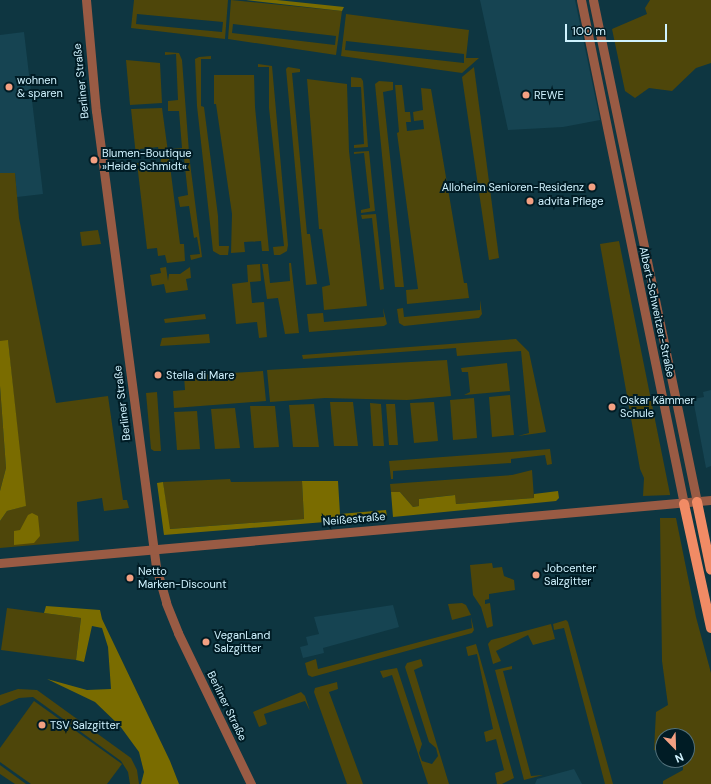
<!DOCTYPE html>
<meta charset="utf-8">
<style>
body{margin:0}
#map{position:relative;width:711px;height:784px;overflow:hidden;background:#0e3641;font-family:"DM Sans",sans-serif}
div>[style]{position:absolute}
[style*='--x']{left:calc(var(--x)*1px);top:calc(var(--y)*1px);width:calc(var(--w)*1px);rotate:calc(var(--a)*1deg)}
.built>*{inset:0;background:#164452}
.green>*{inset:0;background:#4e460a}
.forest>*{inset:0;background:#7a6c00}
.minor>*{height:9px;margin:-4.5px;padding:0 4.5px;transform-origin:4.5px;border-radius:4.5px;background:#995b44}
.major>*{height:10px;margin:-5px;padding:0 5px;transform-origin:5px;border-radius:5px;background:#f18b65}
.dots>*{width:11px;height:11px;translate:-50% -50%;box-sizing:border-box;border:2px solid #001c25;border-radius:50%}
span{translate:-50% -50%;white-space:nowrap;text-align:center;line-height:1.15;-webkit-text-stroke:4px #001c25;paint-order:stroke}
.poi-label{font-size:11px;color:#d0f3ff}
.left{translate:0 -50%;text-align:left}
.right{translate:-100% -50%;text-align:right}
.street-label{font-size:11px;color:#d0f3ff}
.north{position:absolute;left:655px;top:728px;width:40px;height:40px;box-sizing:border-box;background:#001c25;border:1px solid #53727c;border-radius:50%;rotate:157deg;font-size:11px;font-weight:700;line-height:16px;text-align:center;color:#d0f3ff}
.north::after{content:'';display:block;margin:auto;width:14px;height:18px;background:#f3a082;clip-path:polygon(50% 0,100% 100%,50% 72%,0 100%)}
.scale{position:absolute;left:565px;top:24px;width:102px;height:18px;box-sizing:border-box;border:2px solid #d0f3ff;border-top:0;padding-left:5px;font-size:12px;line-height:14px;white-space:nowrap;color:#d0f3ff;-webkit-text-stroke:3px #001c25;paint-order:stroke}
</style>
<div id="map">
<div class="built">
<i style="clip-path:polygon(480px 0,575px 0,600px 120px,563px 127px,508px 130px)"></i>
<i style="clip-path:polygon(24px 32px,43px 194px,17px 197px,15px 173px,0 173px,0 35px)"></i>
<i style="clip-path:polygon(711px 390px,711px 466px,706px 468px,693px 399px,704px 397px,703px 392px)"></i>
<i style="clip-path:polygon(393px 605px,399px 627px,323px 648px,324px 653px,303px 658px,300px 647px,308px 645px,306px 637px,319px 634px,314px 617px)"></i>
<i style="clip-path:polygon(574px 769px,582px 784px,535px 784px,537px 779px)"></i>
</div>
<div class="green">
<i style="clip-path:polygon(evenodd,134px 0,228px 0,225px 39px,131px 28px,134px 0,137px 14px,223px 22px,222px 32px,136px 24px,137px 14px)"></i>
<i style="clip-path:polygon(evenodd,231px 0,342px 11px,336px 55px,228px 39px,231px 0,233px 24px,336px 36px,335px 45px,232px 33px,233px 24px)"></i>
<i style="clip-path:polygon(650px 0,711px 0,711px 63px,696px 68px,672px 91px,649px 88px,635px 98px,625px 91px,612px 29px,647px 14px,645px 8px)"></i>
<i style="clip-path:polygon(evenodd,346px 14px,469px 30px,466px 58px,479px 58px,462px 73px,341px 56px,346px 14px,346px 41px,464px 54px,464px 63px,345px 50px,346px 41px)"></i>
<i style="clip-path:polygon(165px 52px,179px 53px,182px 60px,189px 152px,173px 154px,172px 149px,182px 148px,179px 111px,168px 111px,168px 101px,178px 100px,176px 54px,165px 55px)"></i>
<i style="clip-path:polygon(211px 56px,211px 59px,201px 59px,201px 106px,204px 107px,218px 216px,219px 246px,229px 246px,228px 255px,220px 255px,213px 251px,197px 106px,195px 59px,199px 57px)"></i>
<i style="clip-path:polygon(126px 60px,160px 63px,162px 103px,130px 105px)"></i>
<i style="clip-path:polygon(258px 64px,272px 66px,288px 245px,287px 251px,280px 255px,274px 255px,273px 247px,284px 246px,269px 108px,269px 67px,258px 67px)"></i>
<i style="clip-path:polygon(288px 67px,300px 69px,300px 72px,292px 73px,307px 234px,310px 234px,317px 284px,306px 285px,286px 69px)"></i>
<i style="clip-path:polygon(474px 67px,499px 258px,489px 260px,462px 77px)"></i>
<i style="clip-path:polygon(214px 75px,254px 75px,255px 107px,269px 251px,262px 251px,261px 241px,244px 242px,245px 252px,231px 253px,232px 214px,216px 104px,214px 104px)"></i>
<i style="clip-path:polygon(351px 77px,361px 78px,363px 81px,368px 147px,354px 148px,354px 145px,364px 144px,361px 87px,351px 87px)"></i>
<i style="clip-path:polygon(307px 79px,347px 84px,349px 151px,367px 306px,324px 310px,322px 287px,330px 285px,322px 229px,319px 229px)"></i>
<i style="clip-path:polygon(379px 81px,393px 82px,393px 90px,383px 92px,404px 287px,395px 287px,375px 84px)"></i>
<i style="clip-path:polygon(395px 85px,402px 85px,405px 112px,410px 112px,411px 122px,406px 122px,407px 131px,424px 129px,423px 120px,414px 121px,413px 112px,423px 110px,421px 88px,431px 89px,464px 283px,467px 283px,469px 298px,407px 304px,406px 290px,418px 289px,397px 133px,399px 132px)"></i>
<i style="clip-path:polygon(162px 108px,168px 152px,159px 153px,158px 147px,140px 149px,140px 155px,136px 156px,131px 109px)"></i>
<i style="clip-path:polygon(369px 151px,375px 211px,361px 213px,361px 210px,370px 208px,364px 153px,354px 154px,354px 152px)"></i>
<i style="clip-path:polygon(189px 155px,202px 257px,191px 260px,190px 255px,200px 254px,197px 237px,194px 238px,189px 206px,180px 207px,178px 197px,188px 195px,184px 158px,174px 159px,173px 157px)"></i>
<i style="clip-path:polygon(169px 158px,180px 244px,184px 244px,185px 261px,167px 263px,165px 255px,158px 256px,157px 248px,147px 249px,137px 163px,141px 163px,142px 168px,160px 167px,161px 159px)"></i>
<i style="clip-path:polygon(0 173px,15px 173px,19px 218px,56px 403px,108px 396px,123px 500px,127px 500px,129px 508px,104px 511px,102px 498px,77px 502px,79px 541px,0 548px,0 521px,7px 511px,25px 506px,8px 341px,0 341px)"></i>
<i style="clip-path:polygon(376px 214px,384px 289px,380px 290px,372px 218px,362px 219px,361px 215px)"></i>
<i style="clip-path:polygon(98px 230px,101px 244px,82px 246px,80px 232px)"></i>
<i style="clip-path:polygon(619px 241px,670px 494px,670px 495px,643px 496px,644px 478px,640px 469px,600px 244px)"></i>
<i style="clip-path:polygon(289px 263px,291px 263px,299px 333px,285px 334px,278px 298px,267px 299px,262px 264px,268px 264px,270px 283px,290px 281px)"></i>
<i style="clip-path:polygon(260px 264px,261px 281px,250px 282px,252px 303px,264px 302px,267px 337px,259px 338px,257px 322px,236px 324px,232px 284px,248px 282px,247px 265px)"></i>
<i style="clip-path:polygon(166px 267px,168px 281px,169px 274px,180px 274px,190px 267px,191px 278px,186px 279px,188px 290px,166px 293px,164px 284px,152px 286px,150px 275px,161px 273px,160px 268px)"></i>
<i style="clip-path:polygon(480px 300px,482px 314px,479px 318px,404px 326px,399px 323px,397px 309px,403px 308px,404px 317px,480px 310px)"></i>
<i style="clip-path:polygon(383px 308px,387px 324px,384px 326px,309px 332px,307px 314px,323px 313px,324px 322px,384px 317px)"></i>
<i style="clip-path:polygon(205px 314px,206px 319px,165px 323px,164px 319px)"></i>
<i style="clip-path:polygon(209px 334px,210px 343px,160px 346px,162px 338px)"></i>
<i style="clip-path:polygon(516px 339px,529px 352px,546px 432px,518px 436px,529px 433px,521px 351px,457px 356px,456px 348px,303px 359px,302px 355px)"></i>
<i style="clip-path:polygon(447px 360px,451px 396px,407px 400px,325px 398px,270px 402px,267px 370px)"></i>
<i style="clip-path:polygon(507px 363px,510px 391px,464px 395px,470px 392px,468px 372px,462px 372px,461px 368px)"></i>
<i style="clip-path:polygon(263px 371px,266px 401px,174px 408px,173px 391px,185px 390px,184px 376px)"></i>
<i style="clip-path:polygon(0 386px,6px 468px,0 491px)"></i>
<i style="clip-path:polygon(157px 392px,161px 451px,154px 451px,151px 449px,146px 393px)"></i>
<i style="clip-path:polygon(510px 395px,514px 435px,492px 437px,489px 397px)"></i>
<i style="clip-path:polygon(474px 398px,477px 438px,453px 440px,450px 400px)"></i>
<i style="clip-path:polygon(330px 402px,353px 402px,358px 446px,334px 446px)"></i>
<i style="clip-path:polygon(434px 402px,438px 441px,414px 443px,410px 403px)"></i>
<i style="clip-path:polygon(370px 403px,381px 404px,384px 446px,373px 446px)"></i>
<i style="clip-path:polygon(314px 404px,319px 447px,293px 447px,289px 405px)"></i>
<i style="clip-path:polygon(386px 404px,395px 404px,398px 445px,389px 445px)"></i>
<i style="clip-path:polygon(275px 406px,279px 447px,254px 448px,250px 406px)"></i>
<i style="clip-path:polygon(235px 408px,240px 448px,215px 449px,211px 409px)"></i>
<i style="clip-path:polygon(197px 411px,200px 449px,177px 450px,174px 412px)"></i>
<i style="clip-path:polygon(550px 449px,552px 464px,547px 465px,545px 455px,511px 459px,511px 463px,393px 471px,393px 479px,391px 479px,389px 461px)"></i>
<i style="clip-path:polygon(532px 470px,534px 498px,456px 504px,454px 495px,419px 499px,419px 506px,413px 507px,400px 492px,391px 492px,390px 484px,512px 475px)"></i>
<i style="clip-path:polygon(230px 479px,231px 482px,302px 481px,304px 519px,169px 529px,163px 482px)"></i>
<i style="clip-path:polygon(660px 518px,676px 518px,696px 617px,711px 673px,711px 784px,663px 784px,663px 781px,683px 770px,683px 760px,687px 760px,687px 736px,663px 736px,663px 753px,654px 750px,656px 712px,668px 705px,662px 661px)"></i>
<i style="clip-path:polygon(492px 563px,493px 568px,502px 567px,504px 576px,514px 580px,515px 590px,489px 594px,489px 599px,485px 600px,485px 604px,490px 603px,493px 626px,487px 628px,481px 607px,473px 595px,470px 565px)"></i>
<i style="clip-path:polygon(462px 603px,466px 605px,471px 615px,452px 620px,448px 604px)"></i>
<i style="clip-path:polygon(7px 608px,81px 618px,76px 660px,1px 650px)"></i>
<i style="clip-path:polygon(471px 617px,474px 630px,472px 633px,312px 677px,308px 675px,305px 663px,316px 659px,318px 669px,472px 628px)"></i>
<i style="clip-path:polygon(566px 620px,568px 622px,613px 784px,605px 784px,564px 628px,554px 630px,553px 624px)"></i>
<i style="clip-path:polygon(551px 624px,555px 639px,533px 645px,528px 635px,496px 651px,501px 661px,493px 664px,488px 644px,491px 640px)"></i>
<i style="clip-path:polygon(476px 644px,514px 778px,502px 784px,497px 784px,495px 773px,504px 770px,496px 739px,486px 742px,484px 732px,493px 729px,477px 654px,468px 656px,466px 647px)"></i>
<i style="clip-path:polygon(421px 659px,423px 666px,414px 670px,449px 784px,428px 784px,392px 675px,383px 678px,380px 671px,397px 668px,422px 744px,419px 753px,422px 761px,432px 764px,438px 756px,436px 748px,429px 742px,405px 667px,407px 663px)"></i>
<i style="clip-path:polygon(512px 666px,512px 669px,503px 671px,531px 776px,543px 775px,524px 780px,495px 670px)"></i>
<i style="clip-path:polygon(337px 682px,338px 689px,329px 692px,363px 784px,347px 784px,314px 692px,315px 688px)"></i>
<i style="clip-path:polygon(18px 689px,37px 690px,131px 758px,137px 770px,139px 784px,130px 784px,128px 772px,121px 761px,33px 697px,19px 698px,0 706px,0 695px)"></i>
<i style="clip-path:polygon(301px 692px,305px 696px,310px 711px,305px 701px,264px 714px,267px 724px,259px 727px,253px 712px)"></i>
<i style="clip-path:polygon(34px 701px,122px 764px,107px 784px,31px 784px,0 762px,0 748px)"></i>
<i style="clip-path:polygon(0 765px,26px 784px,15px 784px,0 774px)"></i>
</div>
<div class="forest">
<i style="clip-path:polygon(246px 0,277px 0,344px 7px,342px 11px)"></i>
<i style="clip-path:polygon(8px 340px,26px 506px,7px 511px,0 521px,0 491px,6px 468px,0 386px,0 341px)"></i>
<i style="clip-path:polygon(302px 481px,338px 481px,340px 514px,386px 510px,387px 517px,164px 535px,157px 483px,163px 482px,170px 529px,304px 519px)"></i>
<i style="clip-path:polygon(558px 491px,559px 498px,556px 501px,393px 517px,391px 492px,400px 492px,413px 507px,419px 506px,419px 499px,455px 495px,456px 504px,534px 498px,534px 494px)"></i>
<i style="clip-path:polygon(32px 513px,38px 516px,40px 536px,34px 543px,14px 545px,14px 531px,20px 530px,28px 515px)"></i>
<i style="clip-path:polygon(46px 606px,100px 610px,102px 619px,170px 761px,179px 784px,141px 784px,144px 772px,139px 752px,120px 726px,95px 702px,47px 679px,87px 690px,111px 689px,108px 647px,102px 628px,92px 626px,84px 662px,76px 660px,81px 618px,44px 613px)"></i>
</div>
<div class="minor">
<i style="--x:86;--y:0;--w:111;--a:84.9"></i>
<i style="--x:96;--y:111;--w:460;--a:82.5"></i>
<i style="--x:156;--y:567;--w:37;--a:74"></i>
<i style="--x:166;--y:603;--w:32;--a:68"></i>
<i style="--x:178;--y:633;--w:168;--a:64.2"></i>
<i style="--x:581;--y:0;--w:514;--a:78.45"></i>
<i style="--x:593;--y:0;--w:513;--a:78.3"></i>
<i style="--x:0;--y:563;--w:714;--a:-5.06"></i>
</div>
<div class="major">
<i style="--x:697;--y:502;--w:69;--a:78.4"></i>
<i style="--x:684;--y:504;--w:127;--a:77.7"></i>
</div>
<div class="dots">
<i style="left:9px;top:87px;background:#f3a082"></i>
<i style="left:526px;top:95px;background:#f3a082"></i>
<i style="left:94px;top:160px;background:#f3a082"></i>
<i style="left:592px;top:187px;background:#f3a082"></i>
<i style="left:530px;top:201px;background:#f3a082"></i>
<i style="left:158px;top:375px;background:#f3a082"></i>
<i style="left:612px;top:407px;background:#f3a082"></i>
<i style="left:536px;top:575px;background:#f3a082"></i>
<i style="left:130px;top:578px;background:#f3a082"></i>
<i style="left:206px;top:642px;background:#f3a082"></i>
<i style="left:42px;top:725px;background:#f3a082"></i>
</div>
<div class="poi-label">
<span class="left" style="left:17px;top:87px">wohnen<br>&amp; sparen</span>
<span class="left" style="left:534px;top:95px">REWE</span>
<span class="left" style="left:102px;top:160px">Blumen-Boutique<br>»Heide Schmidt«</span>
<span class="right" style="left:584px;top:187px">Alloheim Senioren-Residenz</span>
<span class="left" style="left:538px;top:201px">advita Pflege</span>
<span class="left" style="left:166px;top:375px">Stella di Mare</span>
<span class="left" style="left:620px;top:407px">Oskar Kämmer<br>Schule</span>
<span class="left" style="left:544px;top:575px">Jobcenter<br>Salzgitter</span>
<span class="left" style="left:138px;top:578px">Netto<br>Marken-Discount</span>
<span class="left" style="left:214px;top:642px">VeganLand<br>Salzgitter</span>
<span class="left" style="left:50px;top:725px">TSV Salzgitter</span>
</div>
<div class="street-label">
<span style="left:81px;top:81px;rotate:-96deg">Berliner Straße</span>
<span style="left:657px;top:312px;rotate:78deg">Albert-Schweitzer-Straße</span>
<span style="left:122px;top:403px;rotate:-97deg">Berliner Straße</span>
<span style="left:354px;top:519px;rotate:-5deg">Neißestraße</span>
<span style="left:227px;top:706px;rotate:64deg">Berliner Straße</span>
</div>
<div class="north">N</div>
<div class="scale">100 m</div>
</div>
